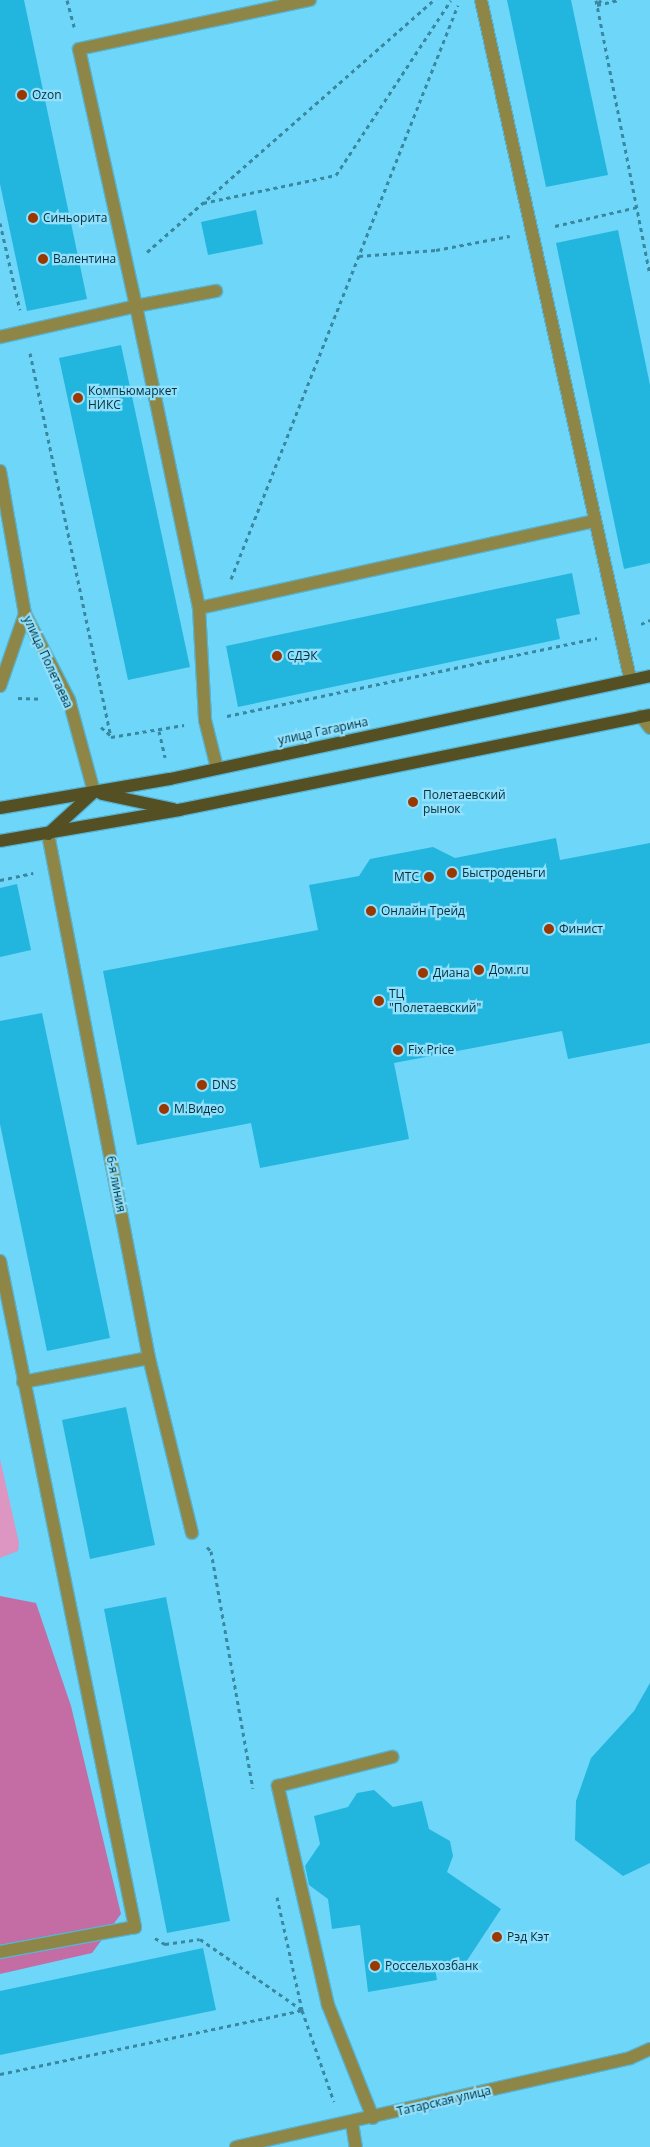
<!DOCTYPE html>
<meta charset="utf-8">
<style>
body{margin:0}
#map{position:relative;width:650px;height:2147px;overflow:hidden;background:#6ed6f9;font-family:"Open Sans",sans-serif}
div>[style]{position:absolute}
[style*='--x']{left:calc(var(--x)*1px);top:calc(var(--y)*1px);width:calc(var(--w)*1px);rotate:calc(var(--a)*1deg)}
.green>*{inset:0;background:#dd95c1}
.forest>*{inset:0;background:#c36da4}
.building>*{inset:0;background:#22b6df}
.path>*{height:3px;margin-top:-1.5px;transform-origin:0;background:repeating-linear-gradient(90deg,#3a87a0 0 4px,transparent 0 8px)}
.roads{filter:drop-shadow(1px 0 #58b4d3) drop-shadow(-1px 0 #58b4d3) drop-shadow(0 1px #58b4d3) drop-shadow(0 -1px #58b4d3)}
.minor>*{height:12px;margin:-6px;padding:0 6px;transform-origin:6px;border-radius:6px;background:#8e8647}
.major>*{height:12px;margin:-6px;padding:0 6px;transform-origin:6px;border-radius:6px;background:#555023}
.dots>*{width:14px;height:14px;translate:-50% -50%;box-sizing:border-box;border:2px solid #91e0fc;border-radius:50%}
span{translate:-50% -50%;white-space:nowrap;text-align:center;line-height:1.15;-webkit-text-stroke:4.5px #91e0fc;paint-order:stroke}
.poi-label{font-size:12px;color:#002e3c}
.left{translate:0 -50%;text-align:left}
.right{translate:-100% -50%;text-align:right}
.street-label{font-size:12px;color:#002e3c}
</style>
<div id="map">
<div class="green">
<i style="clip-path:polygon(0 1459px,19px 1543px,18px 1551px,0 1558px)"></i>
</div>
<div class="forest">
<i style="clip-path:polygon(0 1596px,36px 1603px,71px 1706px,121px 1914px,92px 1953px,0 1974px)"></i>
</div>
<div class="building">
<i style="clip-path:polygon(0 0,24px 0,87px 299px,27px 311px,0 184px)"></i>
<i style="clip-path:polygon(507px 0,571px 0,608px 175px,546px 187px)"></i>
<i style="clip-path:polygon(256px 210px,263px 244px,208px 255px,201px 222px)"></i>
<i style="clip-path:polygon(618px 230px,650px 385px,650px 563px,624px 569px,556px 243px)"></i>
<i style="clip-path:polygon(121px 345px,190px 667px,128px 680px,59px 358px)"></i>
<i style="clip-path:polygon(572px 573px,580px 614px,556px 619px,560px 639px,238px 707px,226px 646px)"></i>
<i style="clip-path:polygon(556px 838px,560px 860px,650px 843px,650px 1043px,568px 1059px,562px 1031px,394px 1063px,409px 1139px,260px 1168px,251px 1123px,137px 1145px,103px 971px,318px 930px,309px 885px,359px 876px,370px 859px,433px 847px,455px 858px)"></i>
<i style="clip-path:polygon(17px 884px,31px 950px,0 957px,0 888px)"></i>
<i style="clip-path:polygon(42px 1013px,110px 1338px,47px 1351px,0 1124px,0 1021px)"></i>
<i style="clip-path:polygon(126px 1407px,155px 1545px,90px 1559px,62px 1420px)"></i>
<i style="clip-path:polygon(166px 1597px,230px 1921px,167px 1933px,104px 1609px)"></i>
<i style="clip-path:polygon(650px 1683px,650px 1863px,623px 1876px,575px 1840px,576px 1801px,591px 1758px,634px 1711px)"></i>
<i style="clip-path:polygon(374px 1790px,393px 1807px,422px 1801px,429px 1829px,450px 1841px,453px 1856px,447px 1872px,501px 1909px,464px 1965px,435px 1969px,437px 1980px,368px 1992px,360px 1925px,332px 1929px,328px 1899px,309px 1885px,305px 1866px,320px 1844px,314px 1816px,348px 1807px,357px 1793px)"></i>
<i style="clip-path:polygon(203px 1948px,216px 2010px,0 2055px,0 1991px)"></i>
</div>
<div class="path">
<i style="--x:67;--y:0;--w:28;--a:75"></i>
<i style="--x:596;--y:0;--w:279;--a:78.9"></i>
<i style="--x:601;--y:0;--w:6;--a:129"></i>
<i style="--x:597;--y:5;--w:22;--a:-13"></i>
<i style="--x:203;--y:203;--w:136;--a:-11.9"></i>
<i style="--x:336;--y:175;--w:209;--a:-56.7"></i>
<i style="--x:0;--y:223;--w:89;--a:77.1"></i>
<i style="--x:555;--y:226;--w:84;--a:-13"></i>
<i style="--x:147;--y:252;--w:382;--a:-41.3"></i>
<i style="--x:359;--y:256;--w:77;--a:-4.5"></i>
<i style="--x:436;--y:250;--w:75;--a:-10.7"></i>
<i style="--x:30;--y:353;--w:392;--a:78.1"></i>
<i style="--x:111;--y:737;--w:74;--a:-9.3"></i>
<i style="--x:231;--y:579;--w:617;--a:-68.42"></i>
<i style="--x:641;--y:624;--w:10;--a:-24"></i>
<i style="--x:18;--y:698;--w:24;--a:2"></i>
<i style="--x:227;--y:716;--w:378;--a:-11.9"></i>
<i style="--x:101;--y:727;--w:13;--a:42"></i>
<i style="--x:159;--y:731;--w:27;--a:77"></i>
<i style="--x:0;--y:880;--w:34;--a:-12"></i>
<i style="--x:207;--y:1547;--w:6;--a:45"></i>
<i style="--x:211;--y:1551;--w:241;--a:80"></i>
<i style="--x:277;--y:1897;--w:116;--a:77.5"></i>
<i style="--x:302;--y:2010;--w:97;--a:70.8"></i>
<i style="--x:155;--y:1938;--w:12;--a:31"></i>
<i style="--x:165;--y:1944;--w:35;--a:-8"></i>
<i style="--x:200;--y:1939;--w:124;--a:34.8"></i>
<i style="--x:0;--y:2074;--w:310;--a:-11.9"></i>
</div>
<div class="roads">
<div class="minor">
<i style="--x:481;--y:0;--w:694;--a:77.61"></i>
<i style="--x:216;--y:291;--w:81;--a:169.4"></i>
<i style="--x:136;--y:306;--w:263;--a:-102.5"></i>
<i style="--x:79;--y:49;--w:236;--a:-12"></i>
<i style="--x:0;--y:337;--w:139;--a:-12.8"></i>
<i style="--x:136;--y:306;--w:309;--a:78.2"></i>
<i style="--x:199;--y:608;--w:112;--a:86.9"></i>
<i style="--x:205;--y:720;--w:49;--a:76"></i>
<i style="--x:0;--y:471;--w:145;--a:80.1"></i>
<i style="--x:25;--y:614;--w:97;--a:62.9"></i>
<i style="--x:69;--y:700;--w:95;--a:74.8"></i>
<i style="--x:199;--y:608;--w:404;--a:-12.4"></i>
<i style="--x:0;--y:686;--w:76;--a:-70.9"></i>
<i style="--x:641;--y:716;--w:15;--a:53"></i>
<i style="--x:48;--y:834;--w:534;--a:79.09"></i>
<i style="--x:149;--y:1358;--w:180;--a:76.2"></i>
<i style="--x:0;--y:1261;--w:680;--a:78.54"></i>
<i style="--x:135;--y:1927;--w:137;--a:169.5"></i>
<i style="--x:23;--y:1382;--w:128;--a:-10.8"></i>
<i style="--x:373;--y:2118;--w:122;--a:-111.7"></i>
<i style="--x:328;--y:2005;--w:225;--a:-102.9"></i>
<i style="--x:278;--y:1786;--w:118;--a:-14.3"></i>
<i style="--x:352;--y:2123;--w:24;--a:81"></i>
<i style="--x:236;--y:2147;--w:404;--a:-12.7"></i>
<i style="--x:630;--y:2058;--w:22;--a:-24"></i>
</div>
<div class="major">
<i style="--x:102;--y:794;--w:73;--a:11.9"></i>
<i style="--x:0;--y:808;--w:172;--a:-9.7"></i>
<i style="--x:170;--y:779;--w:491;--a:-12.1"></i>
<i style="--x:48;--y:834;--w:62;--a:-42.4"></i>
<i style="--x:0;--y:841;--w:182;--a:-9.8"></i>
<i style="--x:179;--y:810;--w:480;--a:-11.4"></i>
</div>
</div>
<div class="dots">
<i style="left:22px;top:95px;background:#9b3800"></i>
<i style="left:33px;top:218px;background:#9b3800"></i>
<i style="left:43px;top:259px;background:#9b3800"></i>
<i style="left:78px;top:398px;background:#9b3800"></i>
<i style="left:277px;top:656px;background:#9b3800"></i>
<i style="left:413px;top:802px;background:#9b3800"></i>
<i style="left:452px;top:873px;background:#9b3800"></i>
<i style="left:429px;top:877px;background:#9b3800"></i>
<i style="left:371px;top:911px;background:#9b3800"></i>
<i style="left:549px;top:929px;background:#9b3800"></i>
<i style="left:479px;top:970px;background:#9b3800"></i>
<i style="left:423px;top:973px;background:#9b3800"></i>
<i style="left:379px;top:1001px;background:#9b3800"></i>
<i style="left:398px;top:1050px;background:#9b3800"></i>
<i style="left:202px;top:1085px;background:#9b3800"></i>
<i style="left:164px;top:1109px;background:#9b3800"></i>
<i style="left:497px;top:1937px;background:#9b3800"></i>
<i style="left:375px;top:1966px;background:#9b3800"></i>
</div>
<div class="poi-label">
<span class="left" style="left:32px;top:95px">Ozon</span>
<span class="left" style="left:43px;top:218px">Синьорита</span>
<span class="left" style="left:53px;top:259px">Валентина</span>
<span class="left" style="left:88px;top:398px">Компьюмаркет<br>НИКС</span>
<span class="left" style="left:287px;top:656px">СДЭК</span>
<span class="left" style="left:423px;top:802px">Полетаевский<br>рынок</span>
<span class="left" style="left:462px;top:873px">Быстроденьги</span>
<span class="right" style="left:419px;top:877px">МТС</span>
<span class="left" style="left:381px;top:911px">Онлайн Трейд</span>
<span class="left" style="left:559px;top:929px">Финист</span>
<span class="left" style="left:489px;top:970px">Дом.ru</span>
<span class="left" style="left:433px;top:973px">Диана</span>
<span class="left" style="left:389px;top:1001px">ТЦ<br>"Полетаевский"</span>
<span class="left" style="left:408px;top:1050px">Fix Price</span>
<span class="left" style="left:212px;top:1085px">DNS</span>
<span class="left" style="left:174px;top:1109px">М.Видео</span>
<span class="left" style="left:507px;top:1937px">Рэд Кэт</span>
<span class="left" style="left:385px;top:1966px">Россельхозбанк</span>
</div>
<div class="street-label">
<span style="left:48px;top:662px;rotate:65deg">улица Полетаева</span>
<span style="left:323px;top:731px;rotate:-12deg">улица Гагарина</span>
<span style="left:116px;top:1184px;rotate:79deg">6-я линия</span>
<span style="left:444px;top:2101px;rotate:-13deg">Татарская улица</span>
</div>
</div>
